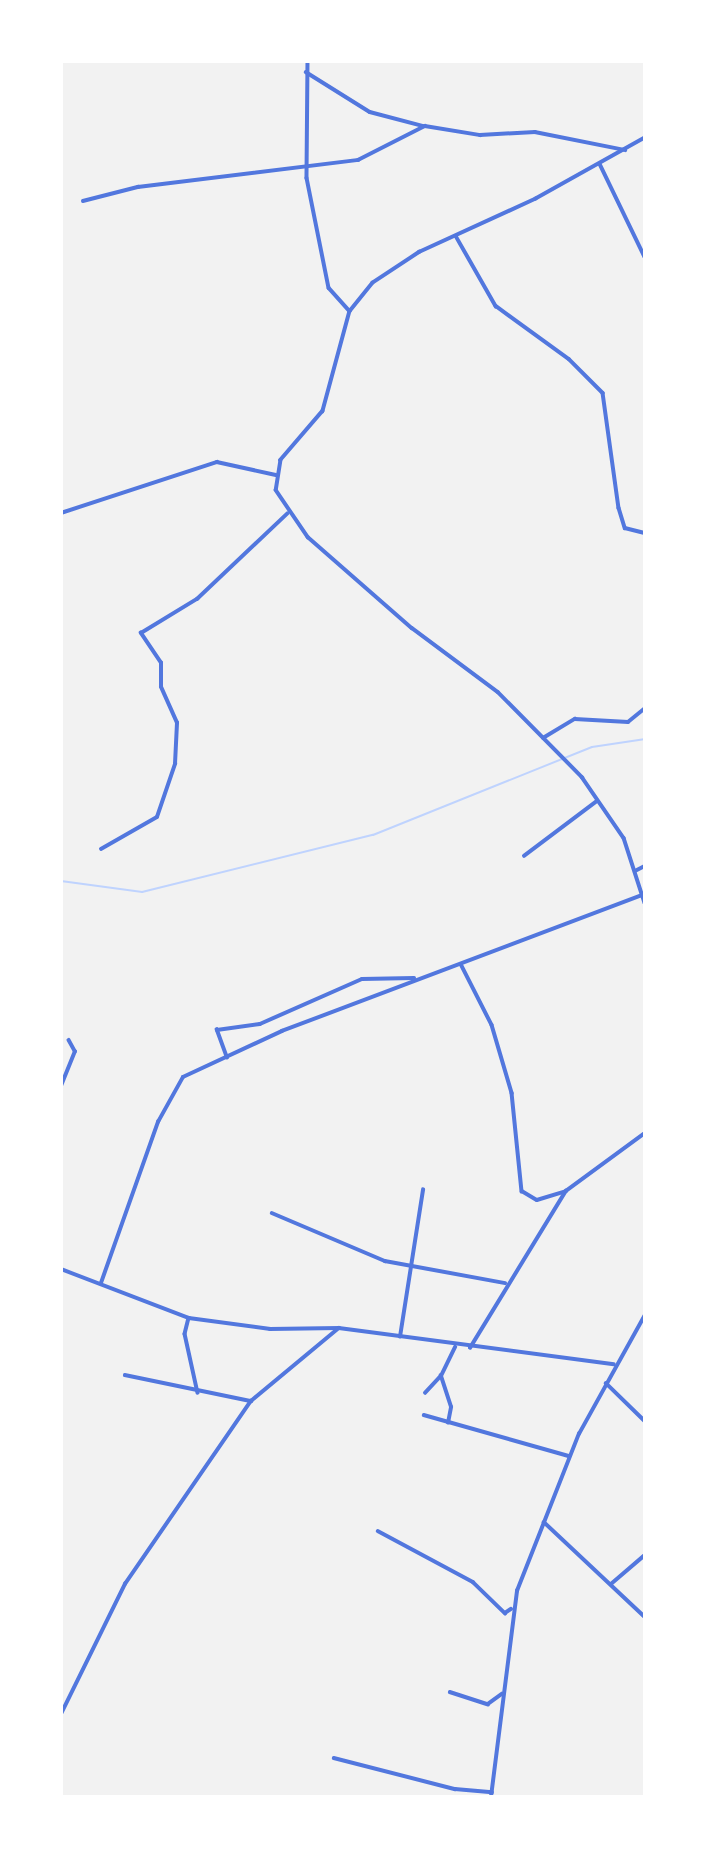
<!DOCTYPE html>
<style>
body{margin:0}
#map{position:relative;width:706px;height:1858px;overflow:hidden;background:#f2f2f2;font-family:"Work Sans",sans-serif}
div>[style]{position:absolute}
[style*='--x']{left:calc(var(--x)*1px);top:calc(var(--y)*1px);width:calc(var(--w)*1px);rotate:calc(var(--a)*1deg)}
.stream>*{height:2px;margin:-1px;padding:0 1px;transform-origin:1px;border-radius:1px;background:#bfd3fe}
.minor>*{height:3.5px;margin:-1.75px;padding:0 1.75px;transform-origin:1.75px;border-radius:1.75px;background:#5277de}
span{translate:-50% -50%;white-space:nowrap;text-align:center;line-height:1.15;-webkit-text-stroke:7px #fff;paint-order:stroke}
.frame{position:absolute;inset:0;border:63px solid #fff;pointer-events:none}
</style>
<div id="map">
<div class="stream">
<i style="--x:61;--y:881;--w:82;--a:7.7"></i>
<i style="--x:142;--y:892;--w:238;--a:-13.9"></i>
<i style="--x:373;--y:835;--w:236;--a:-21.9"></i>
<i style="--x:592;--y:747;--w:54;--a:-8.6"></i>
</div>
<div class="minor">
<i style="--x:308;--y:61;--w:117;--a:90.5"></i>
<i style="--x:307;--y:178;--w:112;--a:78.7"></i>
<i style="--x:329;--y:288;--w:31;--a:48"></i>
<i style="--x:306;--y:72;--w:75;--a:32"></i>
<i style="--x:370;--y:112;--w:55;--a:14.8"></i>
<i style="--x:645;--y:138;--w:125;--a:150.8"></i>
<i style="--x:536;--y:199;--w:128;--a:155.4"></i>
<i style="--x:420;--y:252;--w:56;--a:146.6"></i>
<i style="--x:373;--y:283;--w:36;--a:129"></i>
<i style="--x:350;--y:311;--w:104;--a:105.1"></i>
<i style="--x:323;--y:411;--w:65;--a:130.6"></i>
<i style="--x:281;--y:460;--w:30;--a:99"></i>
<i style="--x:276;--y:490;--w:57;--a:55.8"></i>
<i style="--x:308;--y:537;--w:138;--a:41.2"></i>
<i style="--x:412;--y:628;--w:107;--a:36.7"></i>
<i style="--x:498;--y:692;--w:120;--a:45.3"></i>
<i style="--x:582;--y:777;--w:74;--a:55.5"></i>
<i style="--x:624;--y:838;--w:68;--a:72.1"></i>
<i style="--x:600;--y:164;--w:103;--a:64.2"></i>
<i style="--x:83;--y:201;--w:57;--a:-14.3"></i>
<i style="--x:138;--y:187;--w:222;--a:-7"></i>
<i style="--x:358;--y:160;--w:75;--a:-26.9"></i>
<i style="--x:425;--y:126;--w:56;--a:9.3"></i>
<i style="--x:480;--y:135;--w:55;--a:-3.1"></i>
<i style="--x:535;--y:132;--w:92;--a:11.3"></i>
<i style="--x:456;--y:236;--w:81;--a:60.3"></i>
<i style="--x:496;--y:306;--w:90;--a:36"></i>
<i style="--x:569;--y:359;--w:48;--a:45"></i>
<i style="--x:603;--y:393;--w:116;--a:82.1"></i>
<i style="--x:619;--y:508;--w:21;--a:73"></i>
<i style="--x:625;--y:528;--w:21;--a:14"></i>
<i style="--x:61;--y:513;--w:164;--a:-18.1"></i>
<i style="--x:217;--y:462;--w:60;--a:12.4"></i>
<i style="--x:543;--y:738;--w:37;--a:-31"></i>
<i style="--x:575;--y:719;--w:53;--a:3.2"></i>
<i style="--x:628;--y:722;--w:22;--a:-39"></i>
<i style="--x:101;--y:849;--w:64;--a:-29.7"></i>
<i style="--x:157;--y:817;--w:56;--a:-71.2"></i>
<i style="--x:175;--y:764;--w:41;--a:-87.2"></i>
<i style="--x:177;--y:723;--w:39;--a:-114"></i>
<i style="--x:161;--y:687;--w:24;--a:-90"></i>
<i style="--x:161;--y:663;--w:36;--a:-124"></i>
<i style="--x:141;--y:633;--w:66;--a:-31.3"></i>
<i style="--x:197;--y:599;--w:124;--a:-43.4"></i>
<i style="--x:524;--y:856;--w:91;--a:-37"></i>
<i style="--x:635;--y:871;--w:11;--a:-27"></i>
<i style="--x:461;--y:964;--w:68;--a:63.1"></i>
<i style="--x:492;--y:1025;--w:71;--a:73.6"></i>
<i style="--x:512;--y:1093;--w:99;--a:84.2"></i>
<i style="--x:522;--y:1191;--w:17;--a:31"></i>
<i style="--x:537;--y:1200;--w:30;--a:-17"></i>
<i style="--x:227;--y:1058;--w:30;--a:-110"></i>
<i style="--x:217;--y:1030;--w:43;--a:-7.9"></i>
<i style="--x:260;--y:1024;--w:111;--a:-23.8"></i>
<i style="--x:362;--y:979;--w:52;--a:-1.1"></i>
<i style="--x:61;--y:1086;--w:37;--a:-68"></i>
<i style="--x:75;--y:1052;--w:13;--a:-119"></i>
<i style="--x:272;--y:1213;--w:123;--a:23"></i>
<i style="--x:385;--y:1261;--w:122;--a:10.4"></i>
<i style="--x:61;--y:1269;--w:137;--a:20.9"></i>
<i style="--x:189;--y:1318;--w:82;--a:7.7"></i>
<i style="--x:270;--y:1329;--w:69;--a:-0.8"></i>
<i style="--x:339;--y:1328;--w:277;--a:7.5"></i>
<i style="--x:101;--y:1283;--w:171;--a:-70.5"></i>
<i style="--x:158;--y:1122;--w:51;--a:-60.9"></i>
<i style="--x:183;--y:1077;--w:109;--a:-24.9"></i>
<i style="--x:282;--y:1031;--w:387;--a:-20.7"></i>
<i style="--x:189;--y:1318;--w:16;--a:104"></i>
<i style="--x:185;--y:1334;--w:60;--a:77.6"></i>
<i style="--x:400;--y:1337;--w:149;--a:-81.1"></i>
<i style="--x:470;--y:1348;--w:184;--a:-58.6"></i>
<i style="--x:566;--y:1191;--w:98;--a:-36.3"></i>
<i style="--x:125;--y:1375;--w:129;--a:11.7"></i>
<i style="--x:606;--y:1383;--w:54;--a:44.3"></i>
<i style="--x:425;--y:1393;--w:23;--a:-47"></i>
<i style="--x:424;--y:1415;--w:151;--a:15.8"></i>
<i style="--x:448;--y:1423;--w:16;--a:-79"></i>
<i style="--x:451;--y:1407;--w:33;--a:-108"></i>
<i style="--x:441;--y:1376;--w:32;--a:-64"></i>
<i style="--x:544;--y:1522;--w:139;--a:43.2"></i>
<i style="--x:378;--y:1531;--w:108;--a:28.2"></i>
<i style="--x:473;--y:1582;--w:45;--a:44.1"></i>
<i style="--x:505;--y:1613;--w:7;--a:-34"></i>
<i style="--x:611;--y:1584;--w:45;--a:-40.5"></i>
<i style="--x:450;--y:1692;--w:40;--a:18"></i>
<i style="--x:488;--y:1704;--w:17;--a:-36"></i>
<i style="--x:61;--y:1714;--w:145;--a:-63.8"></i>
<i style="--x:125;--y:1584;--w:222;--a:-55.5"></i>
<i style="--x:251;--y:1401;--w:114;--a:-39.7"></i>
<i style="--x:334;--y:1758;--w:125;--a:14.4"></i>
<i style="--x:455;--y:1789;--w:37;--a:5"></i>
<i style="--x:491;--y:1797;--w:208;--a:-82.8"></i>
<i style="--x:517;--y:1591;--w:169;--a:-68.5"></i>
<i style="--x:579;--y:1434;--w:136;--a:-61"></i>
</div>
<div class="frame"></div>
</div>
